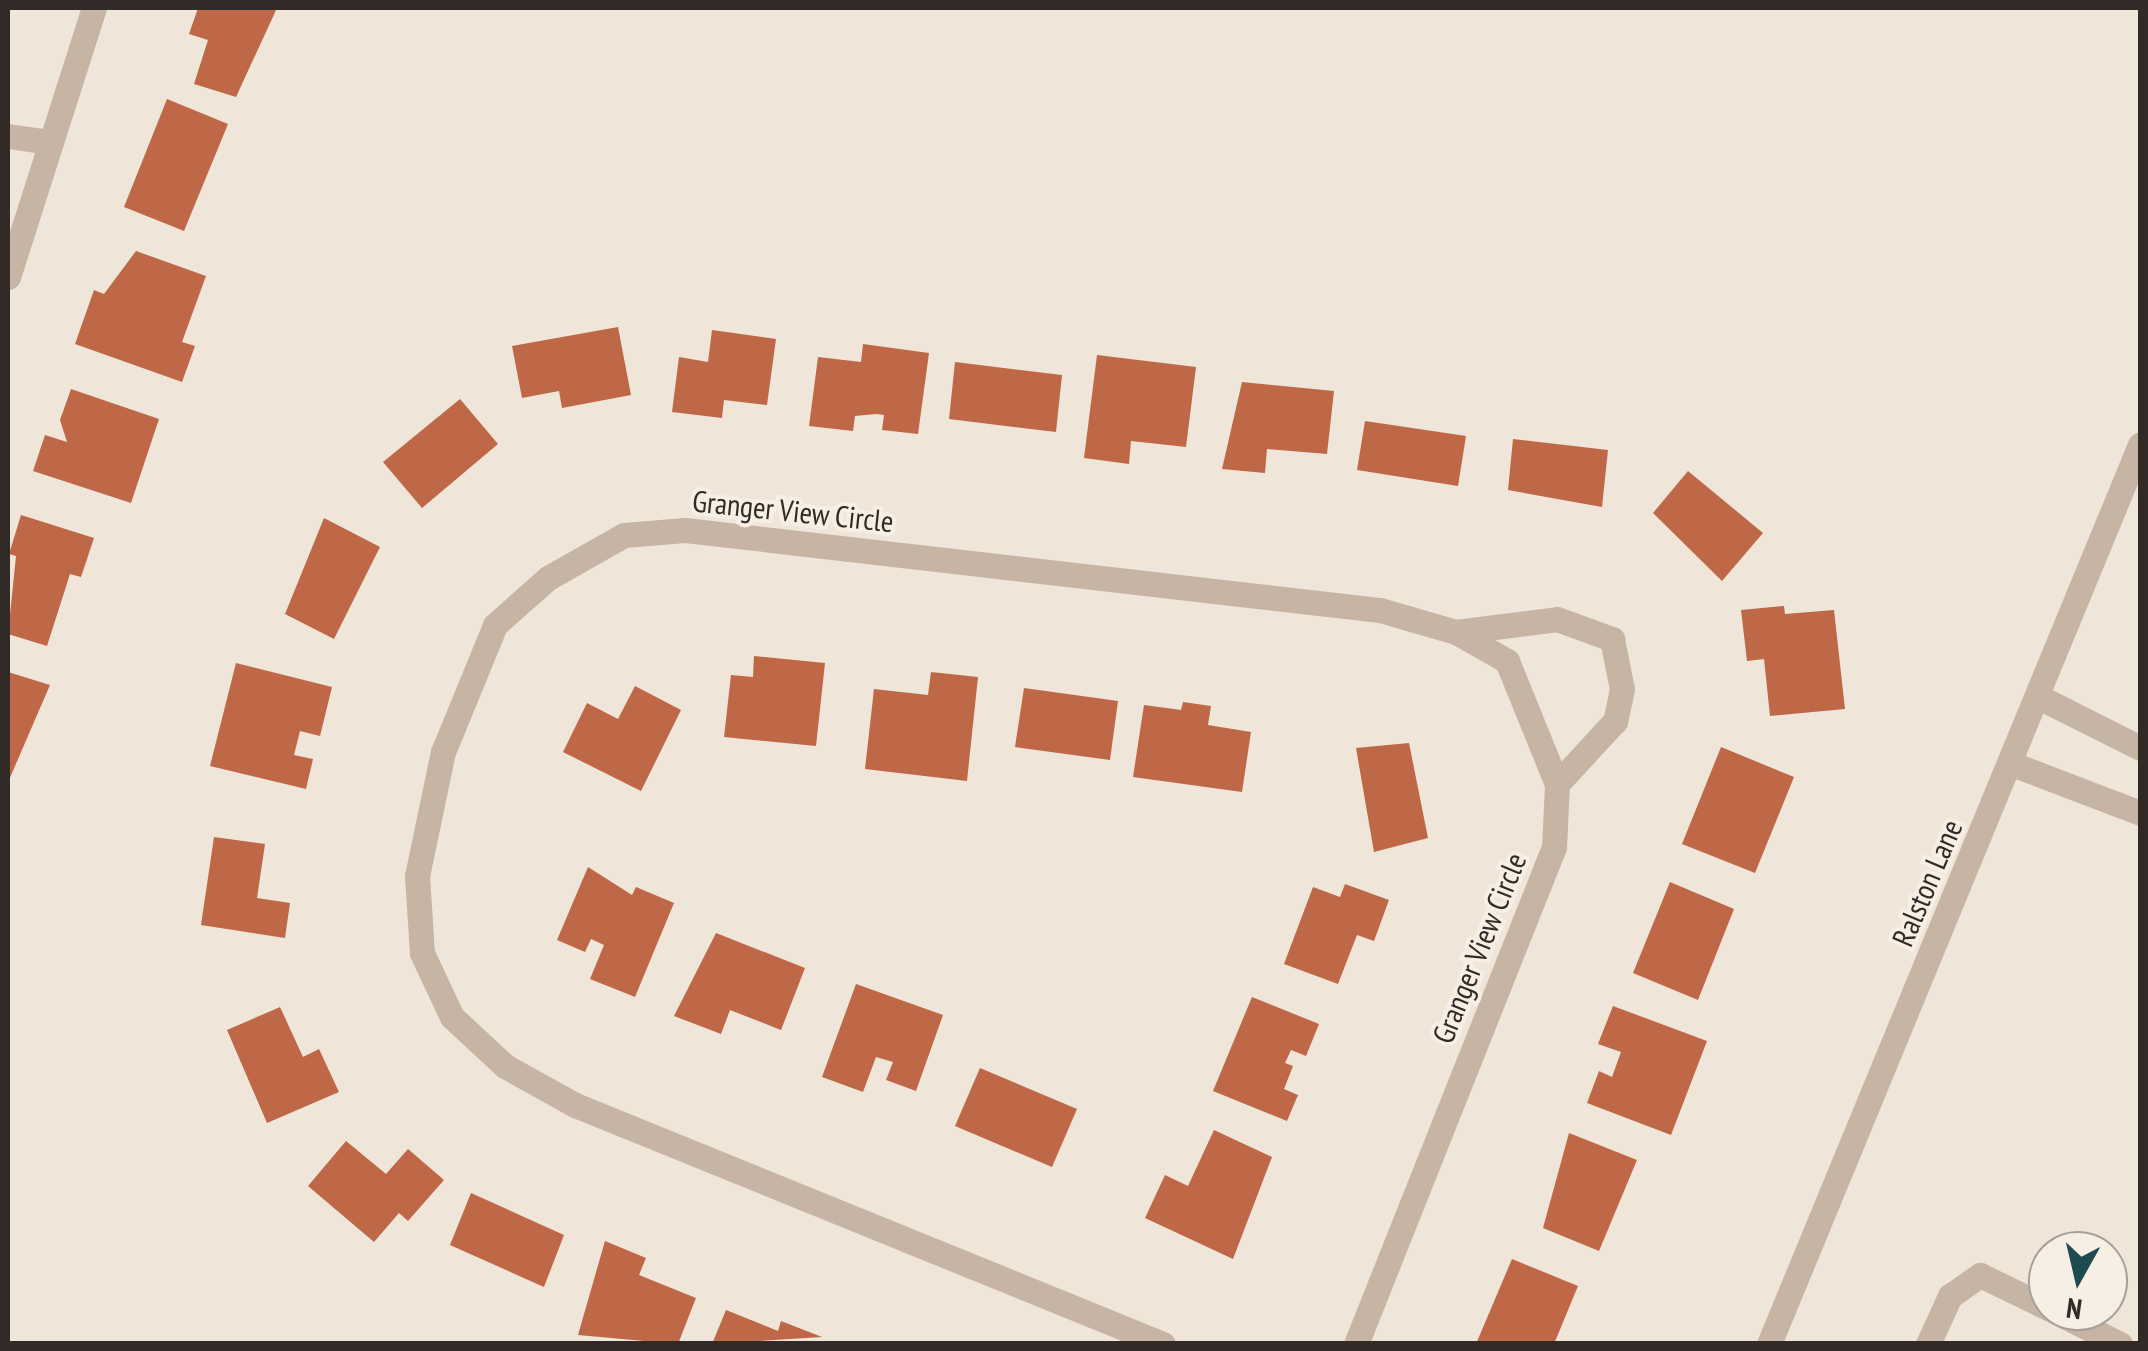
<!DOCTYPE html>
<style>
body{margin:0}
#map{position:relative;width:2148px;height:1351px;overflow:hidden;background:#efe5d8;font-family:"PT Sans Narrow",sans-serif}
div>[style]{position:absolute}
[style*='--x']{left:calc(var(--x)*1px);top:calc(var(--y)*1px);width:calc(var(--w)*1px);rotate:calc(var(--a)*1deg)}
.building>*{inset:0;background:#be6847}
.minor>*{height:25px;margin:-12.5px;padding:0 12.5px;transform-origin:12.5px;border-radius:12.5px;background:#c6b5a5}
span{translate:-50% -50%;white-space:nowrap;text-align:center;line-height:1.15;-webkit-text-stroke:8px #f7efe4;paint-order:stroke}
.street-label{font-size:30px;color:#322a26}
.frame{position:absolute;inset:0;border:10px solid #322a26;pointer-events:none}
.north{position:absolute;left:2028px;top:1231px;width:100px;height:100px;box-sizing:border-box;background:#f7efe4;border:2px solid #a8a098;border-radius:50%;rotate:188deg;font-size:28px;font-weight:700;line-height:40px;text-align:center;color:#322a26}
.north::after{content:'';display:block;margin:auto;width:35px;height:45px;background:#1e4b50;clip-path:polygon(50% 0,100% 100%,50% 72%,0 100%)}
</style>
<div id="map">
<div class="building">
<i style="clip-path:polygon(198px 8px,277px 8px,236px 97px,194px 84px,208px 40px,189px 34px)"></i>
<i style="clip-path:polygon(167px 99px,228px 124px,184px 231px,124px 207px)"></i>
<i style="clip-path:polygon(136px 251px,206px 276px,182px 342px,195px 346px,182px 382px,75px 344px,94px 290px,104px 294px)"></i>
<i style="clip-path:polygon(618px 327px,631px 395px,562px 408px,559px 391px,522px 398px,512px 346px)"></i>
<i style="clip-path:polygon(712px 330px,776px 339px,767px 405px,724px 400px,722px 418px,672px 412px,679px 357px,708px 362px)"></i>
<i style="clip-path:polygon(863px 344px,929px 353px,918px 434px,882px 430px,884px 415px,876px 414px,855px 416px,853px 431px,809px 426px,818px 357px,861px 362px)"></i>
<i style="clip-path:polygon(1097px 355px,1196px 367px,1186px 447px,1131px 441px,1129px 464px,1084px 458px)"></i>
<i style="clip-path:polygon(955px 362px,1062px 375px,1056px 432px,949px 419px)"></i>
<i style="clip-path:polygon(1242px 382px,1334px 391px,1327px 454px,1267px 449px,1265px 473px,1222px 469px)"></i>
<i style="clip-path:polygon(71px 389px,159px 419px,131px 503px,33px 471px,45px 435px,67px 442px,60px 420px)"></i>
<i style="clip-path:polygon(460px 399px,498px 444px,422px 508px,383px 462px)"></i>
<i style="clip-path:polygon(1365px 421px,1466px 436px,1458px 486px,1357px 470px)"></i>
<i style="clip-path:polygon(1513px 439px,1608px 450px,1602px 507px,1508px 490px)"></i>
<i style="clip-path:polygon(1688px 471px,1763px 533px,1722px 581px,1653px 513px)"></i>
<i style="clip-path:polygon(21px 515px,94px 538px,81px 577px,70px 574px,47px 646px,8px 634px,16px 556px,9px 554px)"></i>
<i style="clip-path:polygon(324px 518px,380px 547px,334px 639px,285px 614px)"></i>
<i style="clip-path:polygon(1784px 606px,1785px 614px,1834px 610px,1845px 709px,1770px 716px,1764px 659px,1747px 661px,1741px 610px)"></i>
<i style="clip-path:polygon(754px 656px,825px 663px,816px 746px,724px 737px,731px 675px,753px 677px)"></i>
<i style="clip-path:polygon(236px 663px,332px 687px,320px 736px,300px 731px,294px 755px,313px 759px,306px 789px,210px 766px)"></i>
<i style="clip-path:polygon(8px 672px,50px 685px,9px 780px,8px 780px)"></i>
<i style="clip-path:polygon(931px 672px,978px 677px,967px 781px,865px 769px,874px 689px,928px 695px)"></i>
<i style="clip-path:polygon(635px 686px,681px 710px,641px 791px,563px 752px,587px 703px,618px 719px)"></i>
<i style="clip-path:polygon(1024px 688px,1118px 701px,1110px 760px,1015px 747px)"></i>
<i style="clip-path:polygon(1183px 702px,1211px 706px,1208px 725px,1251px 732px,1242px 792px,1133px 777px,1144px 705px,1181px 710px)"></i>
<i style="clip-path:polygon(1409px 743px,1428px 838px,1374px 852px,1356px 748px)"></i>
<i style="clip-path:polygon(1721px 747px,1794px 777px,1755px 873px,1682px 844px)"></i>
<i style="clip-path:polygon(214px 837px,265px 844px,257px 898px,290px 903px,285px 938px,201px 925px)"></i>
<i style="clip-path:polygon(588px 867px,632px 895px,636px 887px,674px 903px,635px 997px,590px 979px,604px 945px,591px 939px,585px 952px,557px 940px)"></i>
<i style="clip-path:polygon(1670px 882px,1734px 909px,1698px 1000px,1633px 973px)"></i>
<i style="clip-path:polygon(1345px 884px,1389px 900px,1374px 941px,1357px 935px,1338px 984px,1284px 964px,1313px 887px,1340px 897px)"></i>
<i style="clip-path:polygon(716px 933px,805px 968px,781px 1030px,730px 1010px,721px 1034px,674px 1016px)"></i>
<i style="clip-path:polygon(856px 984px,943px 1015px,916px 1091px,886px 1080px,893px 1062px,876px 1057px,863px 1092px,822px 1077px)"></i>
<i style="clip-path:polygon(1252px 997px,1319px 1024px,1306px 1056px,1291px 1050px,1285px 1063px,1293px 1066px,1284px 1089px,1298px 1095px,1287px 1121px,1213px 1091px)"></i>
<i style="clip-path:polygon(1613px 1006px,1707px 1041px,1671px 1135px,1587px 1103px,1599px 1071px,1612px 1077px,1621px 1052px,1598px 1044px)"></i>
<i style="clip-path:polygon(280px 1007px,303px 1057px,319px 1049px,339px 1092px,267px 1123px,227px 1030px)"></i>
<i style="clip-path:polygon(980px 1068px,1077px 1109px,1052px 1167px,955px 1126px)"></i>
<i style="clip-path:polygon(1214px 1130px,1272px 1157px,1233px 1259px,1145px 1218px,1165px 1175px,1188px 1186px)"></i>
<i style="clip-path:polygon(1569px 1133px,1637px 1160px,1599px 1251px,1543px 1228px)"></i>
<i style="clip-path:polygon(346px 1141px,386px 1174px,408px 1149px,444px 1180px,408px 1221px,399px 1213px,374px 1242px,308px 1186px)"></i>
<i style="clip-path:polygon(471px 1193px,564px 1235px,544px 1287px,450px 1245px)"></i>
<i style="clip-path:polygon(605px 1241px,646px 1258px,639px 1275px,696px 1298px,678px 1344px,578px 1335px)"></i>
<i style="clip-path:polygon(1512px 1259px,1578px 1286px,1554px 1344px,1476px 1344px)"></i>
<i style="clip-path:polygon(726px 1310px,778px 1331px,781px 1321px,822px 1337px,712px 1344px)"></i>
</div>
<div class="minor">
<i style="--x:8;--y:136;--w:41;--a:8.3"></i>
<i style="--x:8;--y:277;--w:282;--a:-72.3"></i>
<i style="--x:1456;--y:632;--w:102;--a:-7.3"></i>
<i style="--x:1557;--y:619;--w:59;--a:20"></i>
<i style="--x:1612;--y:639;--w:51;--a:78.7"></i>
<i style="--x:1622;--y:689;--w:33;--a:102"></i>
<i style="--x:1615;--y:721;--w:86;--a:132.6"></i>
<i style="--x:2039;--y:697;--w:113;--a:26.8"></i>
<i style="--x:2012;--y:764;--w:137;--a:20.9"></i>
<i style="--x:2054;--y:1311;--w:74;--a:26.6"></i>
<i style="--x:1163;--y:1344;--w:635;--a:-157.88"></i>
<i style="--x:575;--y:1105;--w:80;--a:-150.9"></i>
<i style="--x:505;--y:1066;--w:72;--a:-137.2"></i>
<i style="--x:452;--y:1017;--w:71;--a:-115.1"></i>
<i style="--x:422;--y:953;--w:77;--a:-93.7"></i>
<i style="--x:417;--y:876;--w:127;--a:-78.2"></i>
<i style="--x:443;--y:752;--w:137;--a:-67.7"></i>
<i style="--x:495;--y:625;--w:71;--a:-41.6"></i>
<i style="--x:548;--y:578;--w:87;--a:-29.5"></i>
<i style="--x:624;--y:535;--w:61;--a:-4.7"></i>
<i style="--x:685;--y:530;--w:700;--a:6.57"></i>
<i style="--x:1380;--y:610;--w:79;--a:16.1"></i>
<i style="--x:1456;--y:632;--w:59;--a:29.6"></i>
<i style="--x:1507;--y:661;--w:133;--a:67.9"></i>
<i style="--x:1557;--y:784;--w:63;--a:92.7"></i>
<i style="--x:1554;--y:847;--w:535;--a:111.72"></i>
<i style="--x:1769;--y:1344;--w:973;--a:-67.58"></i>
<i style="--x:1928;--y:1344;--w:53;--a:-65.4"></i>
<i style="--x:1950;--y:1296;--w:37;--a:-35"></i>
<i style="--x:1980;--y:1275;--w:76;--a:25.9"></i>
</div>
<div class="street-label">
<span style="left:793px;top:511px;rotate:6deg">Granger View Circle</span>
<span style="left:1927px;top:883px;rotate:-67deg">Ralston Lane</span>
<span style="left:1479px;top:948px;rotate:-68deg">Granger View Circle</span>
</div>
<div class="frame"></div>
<div class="north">N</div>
</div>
